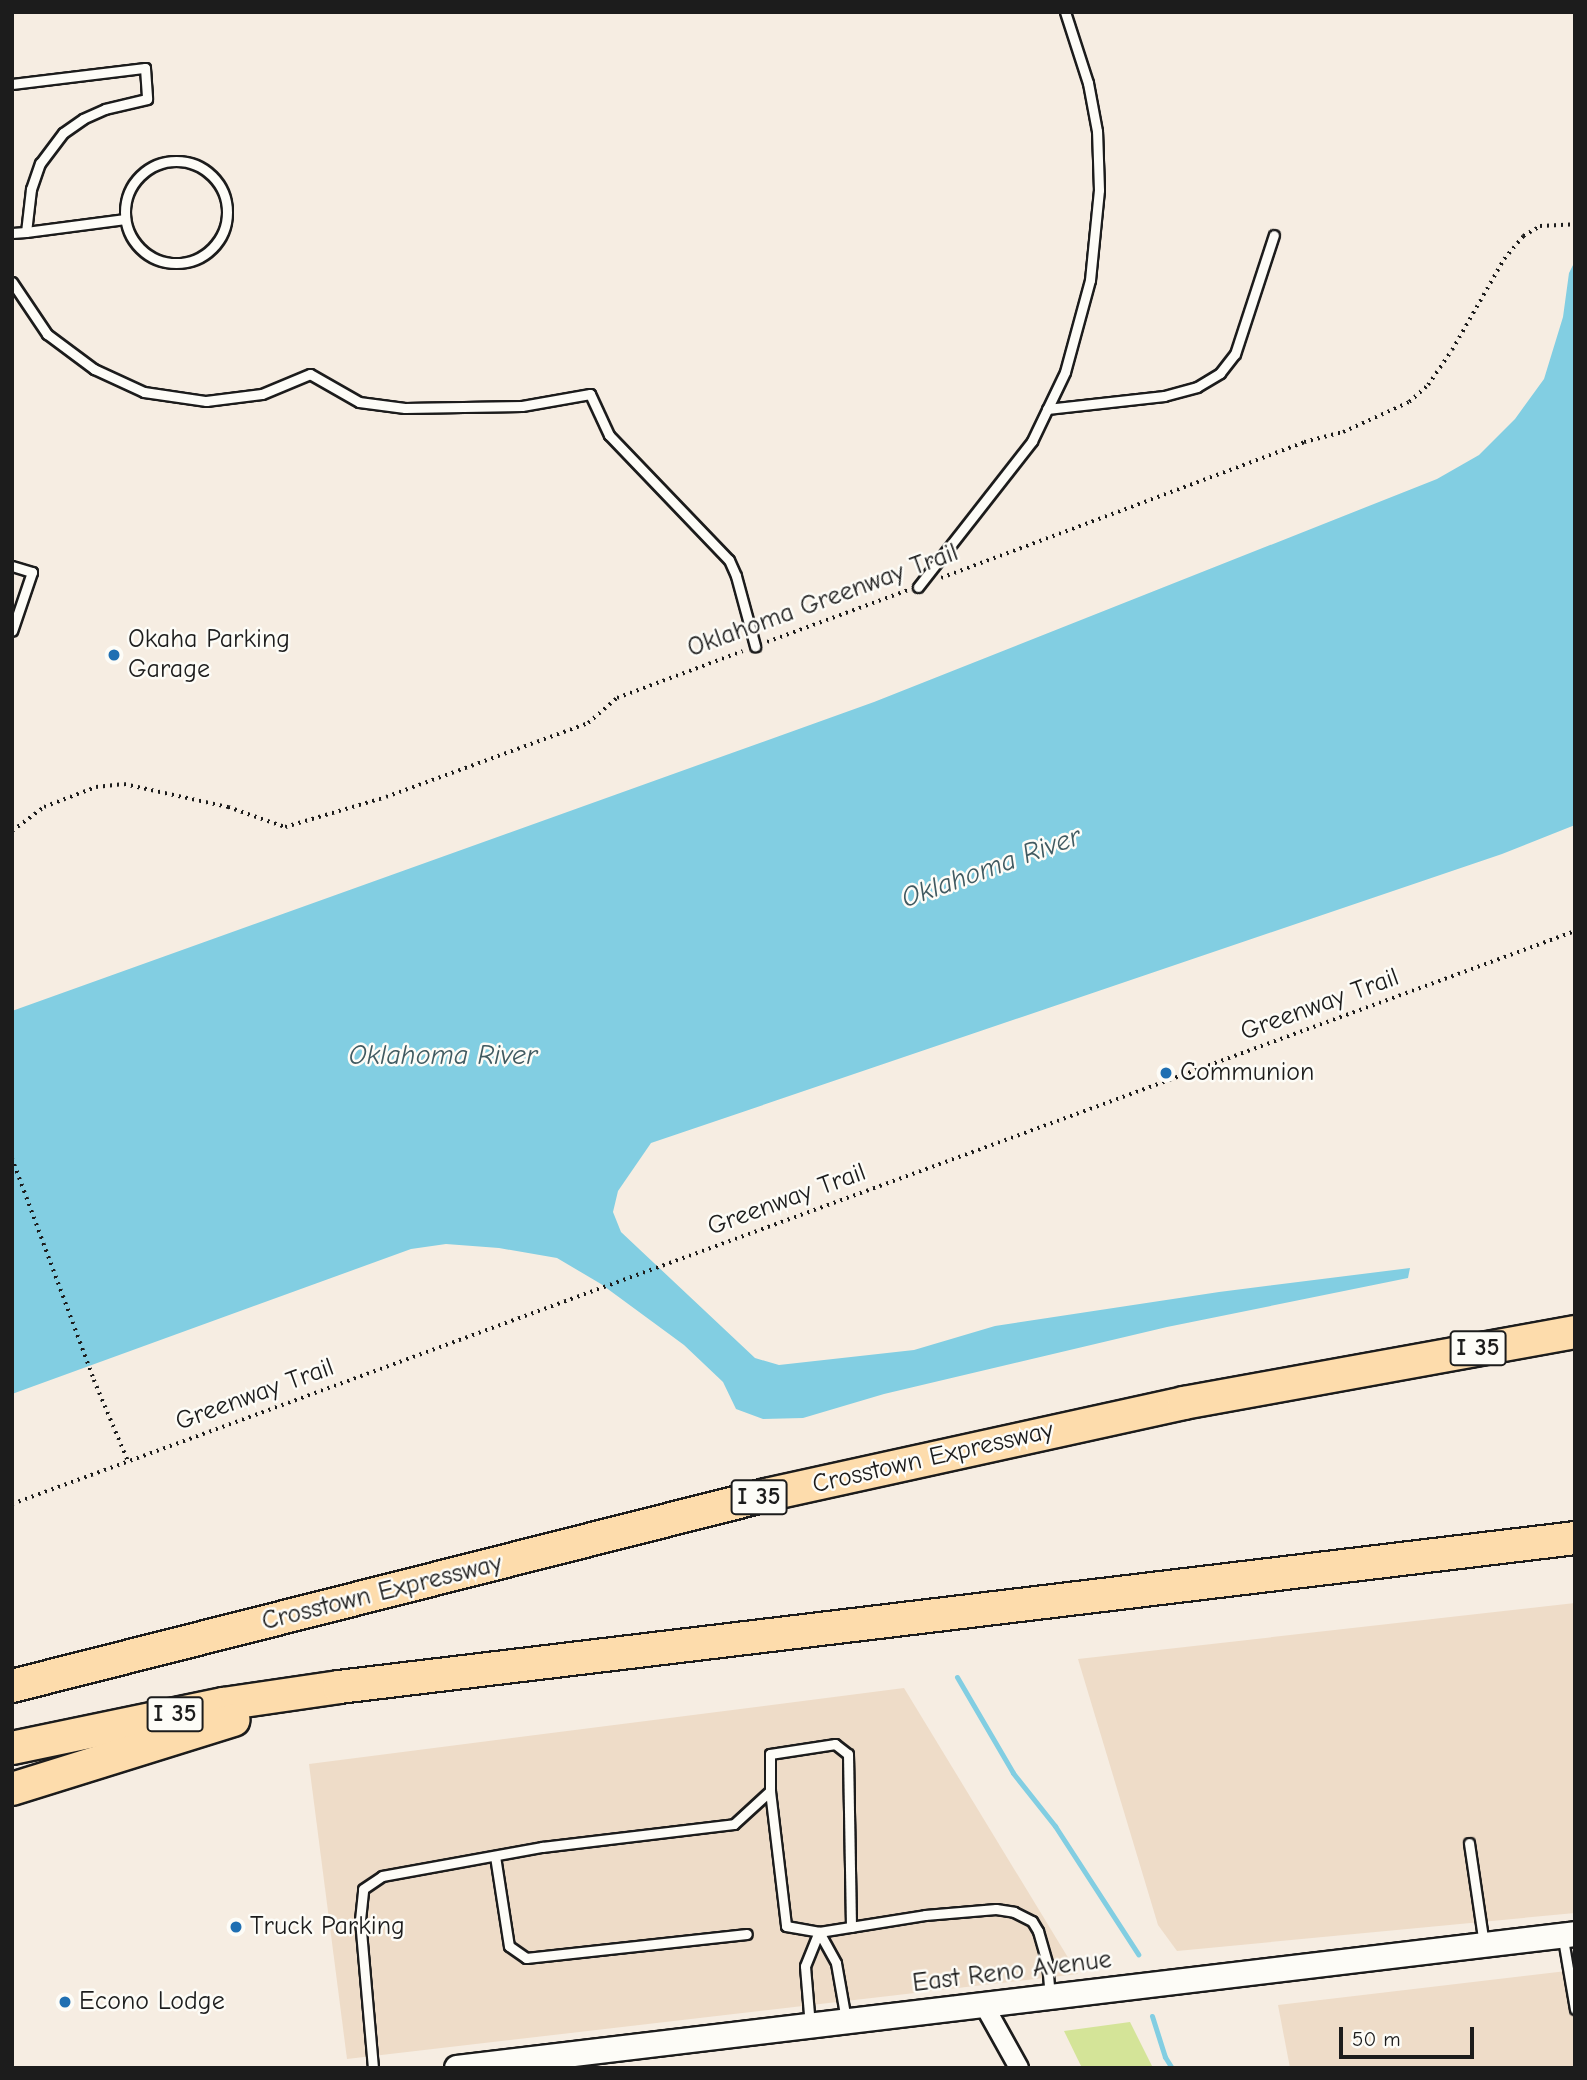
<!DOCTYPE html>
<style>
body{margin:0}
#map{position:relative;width:1587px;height:2080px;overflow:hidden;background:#f6ede2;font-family:"Comic Neue",sans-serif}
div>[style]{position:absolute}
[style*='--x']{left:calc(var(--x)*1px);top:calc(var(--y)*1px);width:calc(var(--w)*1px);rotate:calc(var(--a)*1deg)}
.built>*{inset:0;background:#eedcc8}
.green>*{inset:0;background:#d4e498}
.water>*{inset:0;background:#82cee2}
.stream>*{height:5px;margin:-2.5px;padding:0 2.5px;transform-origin:2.5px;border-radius:2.5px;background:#82cee2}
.path>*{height:3.5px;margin-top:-1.75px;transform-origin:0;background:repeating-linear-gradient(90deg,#1c1c1c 0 2px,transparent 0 7px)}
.roads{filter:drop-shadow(2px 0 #1c1c1c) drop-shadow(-2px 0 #1c1c1c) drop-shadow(0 2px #1c1c1c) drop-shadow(0 -2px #1c1c1c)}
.service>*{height:9px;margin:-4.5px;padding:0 4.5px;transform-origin:4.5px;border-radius:4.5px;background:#fdfcf7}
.service>.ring{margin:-4.5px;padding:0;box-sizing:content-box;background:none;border:9px solid #fdfcf7;border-radius:50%}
.minor>*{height:18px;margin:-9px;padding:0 9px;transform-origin:9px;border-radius:9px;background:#fdfcf7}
.secondary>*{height:24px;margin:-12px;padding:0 12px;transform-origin:12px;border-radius:12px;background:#fdfcf7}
.motorway>*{height:32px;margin:-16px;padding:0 16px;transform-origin:16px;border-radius:16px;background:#fddcac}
.dots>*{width:19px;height:19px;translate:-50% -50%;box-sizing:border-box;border:4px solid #fdfcf7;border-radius:50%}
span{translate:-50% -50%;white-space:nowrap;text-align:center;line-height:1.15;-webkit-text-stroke:5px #fdfcf7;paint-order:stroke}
.shield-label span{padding:2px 5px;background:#fdfcf7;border:2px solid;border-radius:5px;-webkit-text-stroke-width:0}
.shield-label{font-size:24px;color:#1c1c1c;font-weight:700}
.street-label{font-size:26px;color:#1c1c1c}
.poi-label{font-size:26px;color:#1c1c1c}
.left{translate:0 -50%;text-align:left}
.water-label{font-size:28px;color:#405a61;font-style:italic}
.frame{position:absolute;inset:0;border:14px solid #1c1c1c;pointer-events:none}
.scale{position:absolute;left:1339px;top:2027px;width:135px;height:32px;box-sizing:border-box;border:4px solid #1c1c1c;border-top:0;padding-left:9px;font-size:21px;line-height:24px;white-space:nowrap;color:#1c1c1c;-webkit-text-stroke:5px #fdfcf7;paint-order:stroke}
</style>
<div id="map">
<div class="built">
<i style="clip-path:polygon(1575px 1603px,1575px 1913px,1177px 1951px,1158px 1925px,1078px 1659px)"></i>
<i style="clip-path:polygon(904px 1688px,1078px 1974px,347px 2059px,309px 1764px)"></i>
<i style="clip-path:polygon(1575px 1970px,1575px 2068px,1290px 2068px,1278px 2005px)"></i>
</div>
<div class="green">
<i style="clip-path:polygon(1130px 2022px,1153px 2068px,1082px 2068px,1064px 2031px)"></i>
</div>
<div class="water">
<i style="clip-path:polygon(1575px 261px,1575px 825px,1502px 854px,651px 1143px,618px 1191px,613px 1212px,621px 1232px,755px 1358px,779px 1365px,914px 1350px,995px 1326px,1219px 1292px,1410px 1268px,1408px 1278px,1167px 1327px,884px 1394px,803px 1418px,763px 1419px,736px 1409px,723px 1382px,684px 1345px,601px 1284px,557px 1258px,499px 1248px,446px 1244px,411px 1249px,12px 1394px,12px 1011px,874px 702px,1437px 479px,1479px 455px,1515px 419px,1544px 379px,1563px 317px,1569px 273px)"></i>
</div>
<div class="stream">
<i style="--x:957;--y:1677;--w:111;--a:59.7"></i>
<i style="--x:1013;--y:1773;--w:68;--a:51.6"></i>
<i style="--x:1055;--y:1826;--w:153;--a:57"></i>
<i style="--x:1152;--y:2016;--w:43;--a:72.4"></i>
<i style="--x:1165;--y:2057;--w:13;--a:58"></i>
</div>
<div class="path">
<i style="--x:941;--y:578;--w:388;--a:-20.5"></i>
<i style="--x:1304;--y:442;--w:40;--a:-14.4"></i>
<i style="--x:1343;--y:432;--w:72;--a:-24.4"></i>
<i style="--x:1409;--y:402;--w:25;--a:-42"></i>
<i style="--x:1428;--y:385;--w:42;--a:-55.6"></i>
<i style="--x:1452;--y:350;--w:105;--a:-60.3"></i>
<i style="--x:1504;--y:259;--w:30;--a:-50"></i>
<i style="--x:1523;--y:236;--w:20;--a:-30"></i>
<i style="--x:1540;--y:226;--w:35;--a:-3"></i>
<i style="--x:767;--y:642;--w:150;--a:-20.2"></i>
<i style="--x:12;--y:831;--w:40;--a:-37"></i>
<i style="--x:44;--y:807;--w:56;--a:-21"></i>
<i style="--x:96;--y:787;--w:28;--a:-6"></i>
<i style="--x:124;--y:784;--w:107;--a:12.5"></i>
<i style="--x:228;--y:807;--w:60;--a:19.3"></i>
<i style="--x:285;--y:827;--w:105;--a:-16.5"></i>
<i style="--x:386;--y:797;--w:215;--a:-20.1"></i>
<i style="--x:588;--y:723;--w:38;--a:-41"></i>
<i style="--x:617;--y:698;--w:134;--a:-20.5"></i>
<i style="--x:12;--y:1158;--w:237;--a:69.7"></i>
<i style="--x:94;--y:1380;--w:88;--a:67.2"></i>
<i style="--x:12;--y:1504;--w:1665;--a:-20.13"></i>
</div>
<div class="roads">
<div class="service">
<i style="--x:12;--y:84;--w:134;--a:-6.9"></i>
<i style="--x:145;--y:68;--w:31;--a:86"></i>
<i style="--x:147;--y:99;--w:43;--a:166.6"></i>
<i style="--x:105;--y:109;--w:24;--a:156"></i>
<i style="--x:83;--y:119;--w:24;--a:145"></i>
<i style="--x:63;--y:133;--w:38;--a:127"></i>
<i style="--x:40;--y:163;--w:28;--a:109"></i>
<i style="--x:31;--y:189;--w:43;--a:96.6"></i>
<i style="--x:26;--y:232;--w:100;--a:-7.5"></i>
<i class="ring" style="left:125px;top:161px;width:93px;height:93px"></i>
<i style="--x:12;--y:233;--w:14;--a:-4"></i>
<i style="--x:12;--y:282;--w:63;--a:56.1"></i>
<i style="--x:47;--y:334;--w:59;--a:36.7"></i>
<i style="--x:94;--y:369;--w:55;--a:24.7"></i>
<i style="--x:144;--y:392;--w:63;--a:8.3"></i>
<i style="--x:206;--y:401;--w:56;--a:-7.1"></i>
<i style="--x:262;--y:394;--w:52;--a:-22.6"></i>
<i style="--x:310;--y:374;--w:56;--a:29.7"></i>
<i style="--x:359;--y:402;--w:46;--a:7.4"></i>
<i style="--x:405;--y:408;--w:117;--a:-1"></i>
<i style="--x:522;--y:406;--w:69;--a:-10"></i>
<i style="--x:590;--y:394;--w:45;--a:65.1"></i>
<i style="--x:609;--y:435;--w:173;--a:46.2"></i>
<i style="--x:729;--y:560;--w:17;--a:66"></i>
<i style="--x:736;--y:576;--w:73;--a:74.8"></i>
<i style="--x:1047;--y:409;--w:118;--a:-6.3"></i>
<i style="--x:1164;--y:396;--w:34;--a:-15"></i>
<i style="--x:1197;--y:387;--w:27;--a:-31"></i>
<i style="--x:1220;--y:373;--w:24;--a:-52"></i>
<i style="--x:1235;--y:354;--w:125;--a:-71.9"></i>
<i style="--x:12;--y:566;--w:21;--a:17"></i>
<i style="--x:32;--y:572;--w:62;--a:108.7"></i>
<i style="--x:918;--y:587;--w:185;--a:-52"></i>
<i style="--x:1032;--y:441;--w:76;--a:-64.4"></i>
<i style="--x:1065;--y:372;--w:95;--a:-74.8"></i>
<i style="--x:1090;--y:280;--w:90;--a:-84.3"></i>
<i style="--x:1099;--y:190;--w:59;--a:-91.9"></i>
<i style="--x:1097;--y:131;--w:49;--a:-100.6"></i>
<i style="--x:1088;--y:83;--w:75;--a:-107.9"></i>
<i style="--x:770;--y:1791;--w:136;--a:83.2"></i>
<i style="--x:786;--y:1926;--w:34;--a:10"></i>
<i style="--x:819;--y:1932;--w:107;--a:-9.1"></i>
<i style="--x:925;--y:1915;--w:71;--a:-4.8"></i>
<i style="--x:996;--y:1909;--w:18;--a:9"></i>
<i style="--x:1014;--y:1912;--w:20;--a:27"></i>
<i style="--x:1032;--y:1921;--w:12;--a:59"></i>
<i style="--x:1038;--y:1931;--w:33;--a:74"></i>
<i style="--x:1047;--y:1963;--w:32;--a:85"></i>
<i style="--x:1469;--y:1843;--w:103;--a:81.6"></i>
<i style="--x:495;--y:1856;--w:91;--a:81.2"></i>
<i style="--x:509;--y:1946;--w:21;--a:35"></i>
<i style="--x:526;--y:1958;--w:222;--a:-6.2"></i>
<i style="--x:819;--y:1932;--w:35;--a:61"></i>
<i style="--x:836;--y:1963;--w:58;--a:80"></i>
<i style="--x:1563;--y:1939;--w:71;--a:80.3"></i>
<i style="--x:810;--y:2026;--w:60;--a:-94.8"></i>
<i style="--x:805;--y:1966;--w:37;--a:-68"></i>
<i style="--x:373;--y:2068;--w:149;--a:-95"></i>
<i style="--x:360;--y:1920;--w:31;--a:-84"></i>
<i style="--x:363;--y:1889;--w:23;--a:-34"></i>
<i style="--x:382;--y:1876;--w:163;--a:-10.3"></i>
<i style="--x:542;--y:1847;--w:193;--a:-6.8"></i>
<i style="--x:734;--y:1824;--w:49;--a:-42.5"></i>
<i style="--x:770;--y:1791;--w:37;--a:-90"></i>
<i style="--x:770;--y:1754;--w:66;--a:-8.7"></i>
<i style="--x:835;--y:1744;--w:16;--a:38"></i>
<i style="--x:848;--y:1754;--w:173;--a:89"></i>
</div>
<div class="minor">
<i style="--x:984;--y:2005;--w:72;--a:60.9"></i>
</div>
<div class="secondary">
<i style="--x:457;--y:2068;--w:1126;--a:-6.83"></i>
</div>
<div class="motorway">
<i style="--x:12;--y:1686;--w:778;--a:-14.21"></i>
<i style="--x:766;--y:1495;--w:428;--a:-12.4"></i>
<i style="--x:1184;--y:1403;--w:397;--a:-10.3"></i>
<i style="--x:12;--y:1748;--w:216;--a:-11.8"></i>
<i style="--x:223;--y:1704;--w:117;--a:-8.3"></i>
<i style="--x:339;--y:1687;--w:1245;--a:-6.87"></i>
<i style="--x:12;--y:1789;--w:232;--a:-17.3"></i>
</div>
</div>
<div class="dots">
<i style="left:114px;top:655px;background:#1f6fb2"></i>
<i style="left:1166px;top:1073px;background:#1f6fb2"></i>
<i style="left:236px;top:1927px;background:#1f6fb2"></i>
<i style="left:65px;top:2002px;background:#1f6fb2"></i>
</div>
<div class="shield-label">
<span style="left:1478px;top:1348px">I 35</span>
<span style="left:759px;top:1497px">I 35</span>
<span style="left:175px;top:1714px">I 35</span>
</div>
<div class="street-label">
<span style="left:823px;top:601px;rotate:-20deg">Oklahoma Greenway Trail</span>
<span style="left:1320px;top:1005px;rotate:-20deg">Greenway Trail</span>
<span style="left:787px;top:1200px;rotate:-20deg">Greenway Trail</span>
<span style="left:255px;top:1395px;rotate:-20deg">Greenway Trail</span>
<span style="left:933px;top:1458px;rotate:-13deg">Crosstown Expressway</span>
<span style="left:382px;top:1593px;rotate:-14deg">Crosstown Expressway</span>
<span style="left:1012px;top:1972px;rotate:-7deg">East Reno Avenue</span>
</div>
<div class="poi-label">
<span class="left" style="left:128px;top:655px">Okaha Parking<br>Garage</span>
<span class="left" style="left:1180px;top:1073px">Communion</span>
<span class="left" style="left:250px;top:1927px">Truck Parking</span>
<span class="left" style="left:79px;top:2002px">Econo Lodge</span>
</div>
<div class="water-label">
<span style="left:991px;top:867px;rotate:-20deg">Oklahoma River</span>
<span style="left:443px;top:1055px">Oklahoma River</span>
</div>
<div class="frame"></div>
<div class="scale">50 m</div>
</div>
